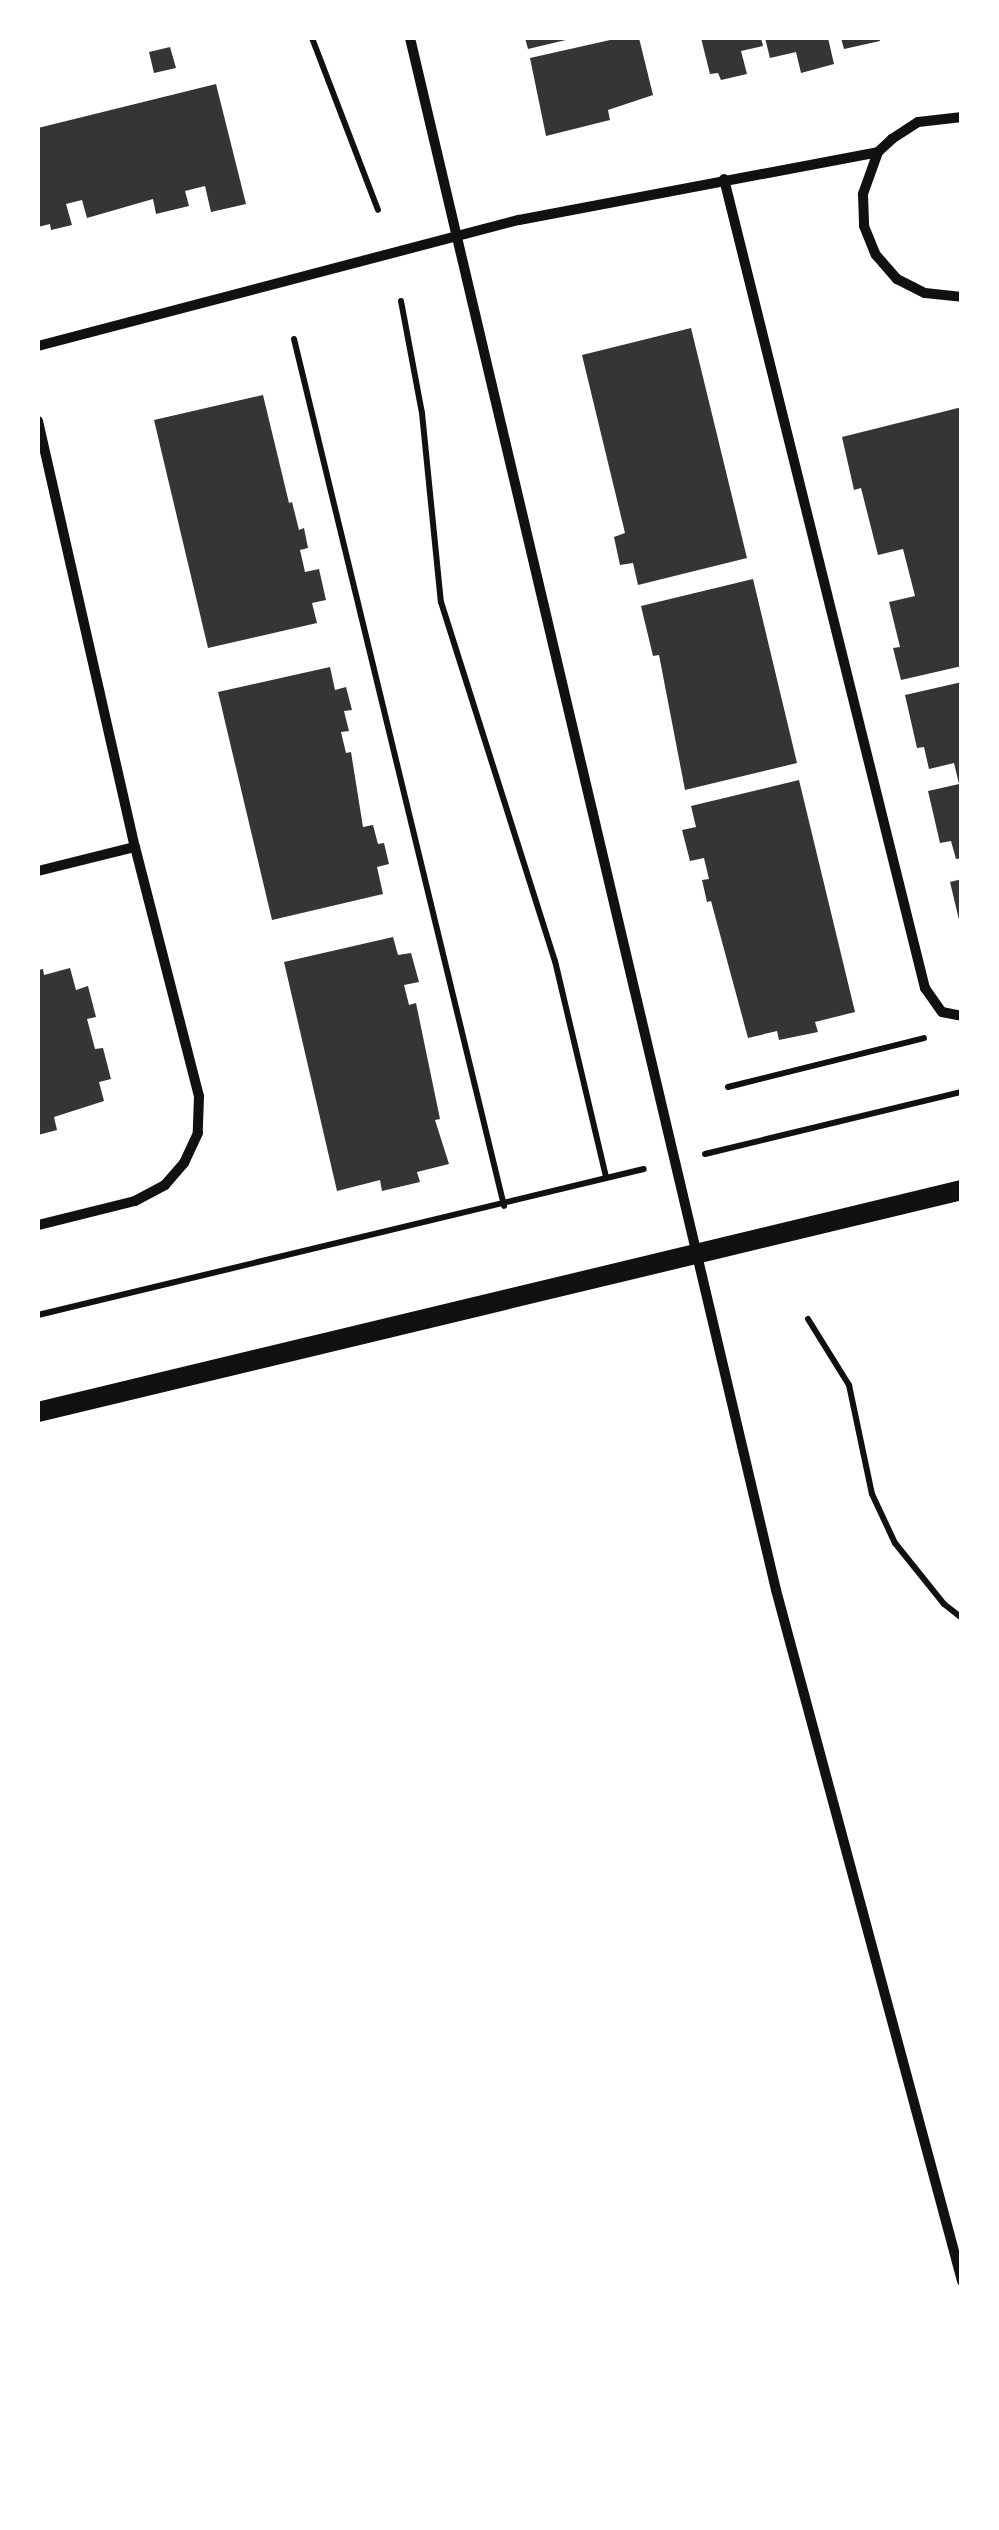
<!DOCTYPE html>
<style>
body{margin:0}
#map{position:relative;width:999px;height:2530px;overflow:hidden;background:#fff;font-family:Quicksand,sans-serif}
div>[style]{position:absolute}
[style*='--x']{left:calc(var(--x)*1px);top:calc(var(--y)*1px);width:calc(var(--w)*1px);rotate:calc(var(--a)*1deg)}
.building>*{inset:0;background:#353535}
.path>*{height:6px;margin:-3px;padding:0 3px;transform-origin:3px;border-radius:3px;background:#111}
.minor>*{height:10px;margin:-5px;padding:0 5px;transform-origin:5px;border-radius:5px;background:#111}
.secondary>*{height:20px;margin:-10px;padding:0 10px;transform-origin:10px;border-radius:10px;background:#111}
span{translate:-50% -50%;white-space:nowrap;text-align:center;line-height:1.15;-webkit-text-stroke:9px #fff;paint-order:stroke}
.frame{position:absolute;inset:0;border:40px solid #fff;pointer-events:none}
</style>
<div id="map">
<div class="building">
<i style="clip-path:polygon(525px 38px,570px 38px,570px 39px,528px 49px)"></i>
<i style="clip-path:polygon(619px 38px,639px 38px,653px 95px,608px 110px,610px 120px,546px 136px,530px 58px)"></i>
<i style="clip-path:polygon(701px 38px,761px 38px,763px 46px,741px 51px,747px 74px,721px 80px,718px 73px,710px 74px)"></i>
<i style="clip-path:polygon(765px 38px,828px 38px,834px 64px,801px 73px,796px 52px,770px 58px)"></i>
<i style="clip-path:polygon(841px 38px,879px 38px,880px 41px,844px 49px)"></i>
<i style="clip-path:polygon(170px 47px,176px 68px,154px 73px,149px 52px)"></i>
<i style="clip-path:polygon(216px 84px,246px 204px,211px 212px,205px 186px,185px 191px,189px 206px,156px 214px,153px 199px,87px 218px,82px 200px,66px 204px,72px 225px,51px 230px,50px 224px,38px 227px,38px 128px)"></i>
<i style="clip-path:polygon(691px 328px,747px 558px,638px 585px,633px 563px,620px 565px,614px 537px,625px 533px,582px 355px)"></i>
<i style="clip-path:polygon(263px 395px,289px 503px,292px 502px,299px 530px,304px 528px,308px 548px,300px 550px,305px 572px,319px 569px,326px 600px,312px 603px,317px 623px,208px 648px,154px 420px)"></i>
<i style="clip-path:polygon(962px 407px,962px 666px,901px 680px,893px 648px,900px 647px,889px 602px,915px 596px,903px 549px,878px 555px,861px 488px,854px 490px,842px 437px)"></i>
<i style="clip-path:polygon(753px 579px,797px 763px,685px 790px,659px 655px,653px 656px,641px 606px)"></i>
<i style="clip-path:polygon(330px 667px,335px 690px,346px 687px,352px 710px,344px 711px,349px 731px,341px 732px,346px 753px,351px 752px,363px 827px,373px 825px,378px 844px,384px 843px,389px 864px,377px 867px,383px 894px,272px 920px,218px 692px)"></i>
<i style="clip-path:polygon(962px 682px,962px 858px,956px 859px,951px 841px,940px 843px,928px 791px,959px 784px,954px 763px,929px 769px,924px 747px,917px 748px,905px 695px)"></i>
<i style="clip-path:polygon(799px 780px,855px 1012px,815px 1022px,818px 1032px,779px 1040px,777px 1031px,748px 1038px,711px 901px,707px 902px,702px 880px,709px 879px,704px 858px,690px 861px,682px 830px,696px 827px,691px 806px)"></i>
<i style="clip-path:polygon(962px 879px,962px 924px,960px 924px,950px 882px)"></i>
<i style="clip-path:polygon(393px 937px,398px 955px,411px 953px,419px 982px,404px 985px,409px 1005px,416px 1003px,440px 1119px,435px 1120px,449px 1164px,417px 1172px,420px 1182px,382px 1191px,380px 1180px,337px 1191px,284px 962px)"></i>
<i style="clip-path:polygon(70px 968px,76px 990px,88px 986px,96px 1017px,87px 1019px,95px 1049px,103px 1048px,111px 1079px,99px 1082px,104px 1101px,54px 1117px,57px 1130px,38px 1135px,38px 970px,43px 969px,44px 975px)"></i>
</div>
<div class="path">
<i style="--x:312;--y:38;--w:184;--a:69"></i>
<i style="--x:401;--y:301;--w:114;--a:79.4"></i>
<i style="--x:422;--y:413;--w:190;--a:84.3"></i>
<i style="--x:441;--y:602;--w:377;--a:72.4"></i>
<i style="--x:555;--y:961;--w:221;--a:76.7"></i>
<i style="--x:294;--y:339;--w:892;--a:76.38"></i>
<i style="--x:728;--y:1087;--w:202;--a:-14"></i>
<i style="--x:705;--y:1154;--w:264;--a:-13.6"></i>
<i style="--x:38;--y:1315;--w:623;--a:-13.55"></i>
<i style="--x:808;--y:1319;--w:78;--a:58.2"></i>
<i style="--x:849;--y:1385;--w:111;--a:78.1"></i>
<i style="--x:872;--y:1494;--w:54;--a:64.9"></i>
<i style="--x:895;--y:1543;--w:78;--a:51.2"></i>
<i style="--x:944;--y:1604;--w:23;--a:38"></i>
</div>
<div class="minor">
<i style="--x:410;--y:38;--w:1595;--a:76.73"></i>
<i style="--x:776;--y:1590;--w:716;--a:74.93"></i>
<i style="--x:962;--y:117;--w:44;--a:173.5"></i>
<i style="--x:918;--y:122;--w:31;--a:147"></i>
<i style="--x:892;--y:139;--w:19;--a:137"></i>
<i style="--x:878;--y:152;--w:45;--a:109.7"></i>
<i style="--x:863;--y:194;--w:32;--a:88"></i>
<i style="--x:864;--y:226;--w:31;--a:68"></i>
<i style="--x:876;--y:255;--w:32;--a:49"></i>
<i style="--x:897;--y:279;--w:31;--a:27"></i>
<i style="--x:925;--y:293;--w:37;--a:6"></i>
<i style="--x:724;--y:179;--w:834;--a:76.05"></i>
<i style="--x:925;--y:988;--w:29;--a:55"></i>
<i style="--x:942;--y:1012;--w:20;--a:11"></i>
<i style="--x:38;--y:346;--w:497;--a:-14.7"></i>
<i style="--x:519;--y:220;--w:365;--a:-10.7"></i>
<i style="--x:38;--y:421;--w:437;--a:77.2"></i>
<i style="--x:135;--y:847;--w:257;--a:75.6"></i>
<i style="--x:199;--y:1096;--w:37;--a:92"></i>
<i style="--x:198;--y:1133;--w:33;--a:115"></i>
<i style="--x:184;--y:1163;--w:29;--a:131"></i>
<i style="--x:165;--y:1185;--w:34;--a:152"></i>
<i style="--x:135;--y:1201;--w:100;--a:166.1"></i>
<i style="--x:38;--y:871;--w:100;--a:-13.9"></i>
</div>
<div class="secondary">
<i style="--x:38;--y:1412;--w:950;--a:-13.51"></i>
</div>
<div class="frame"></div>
</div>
